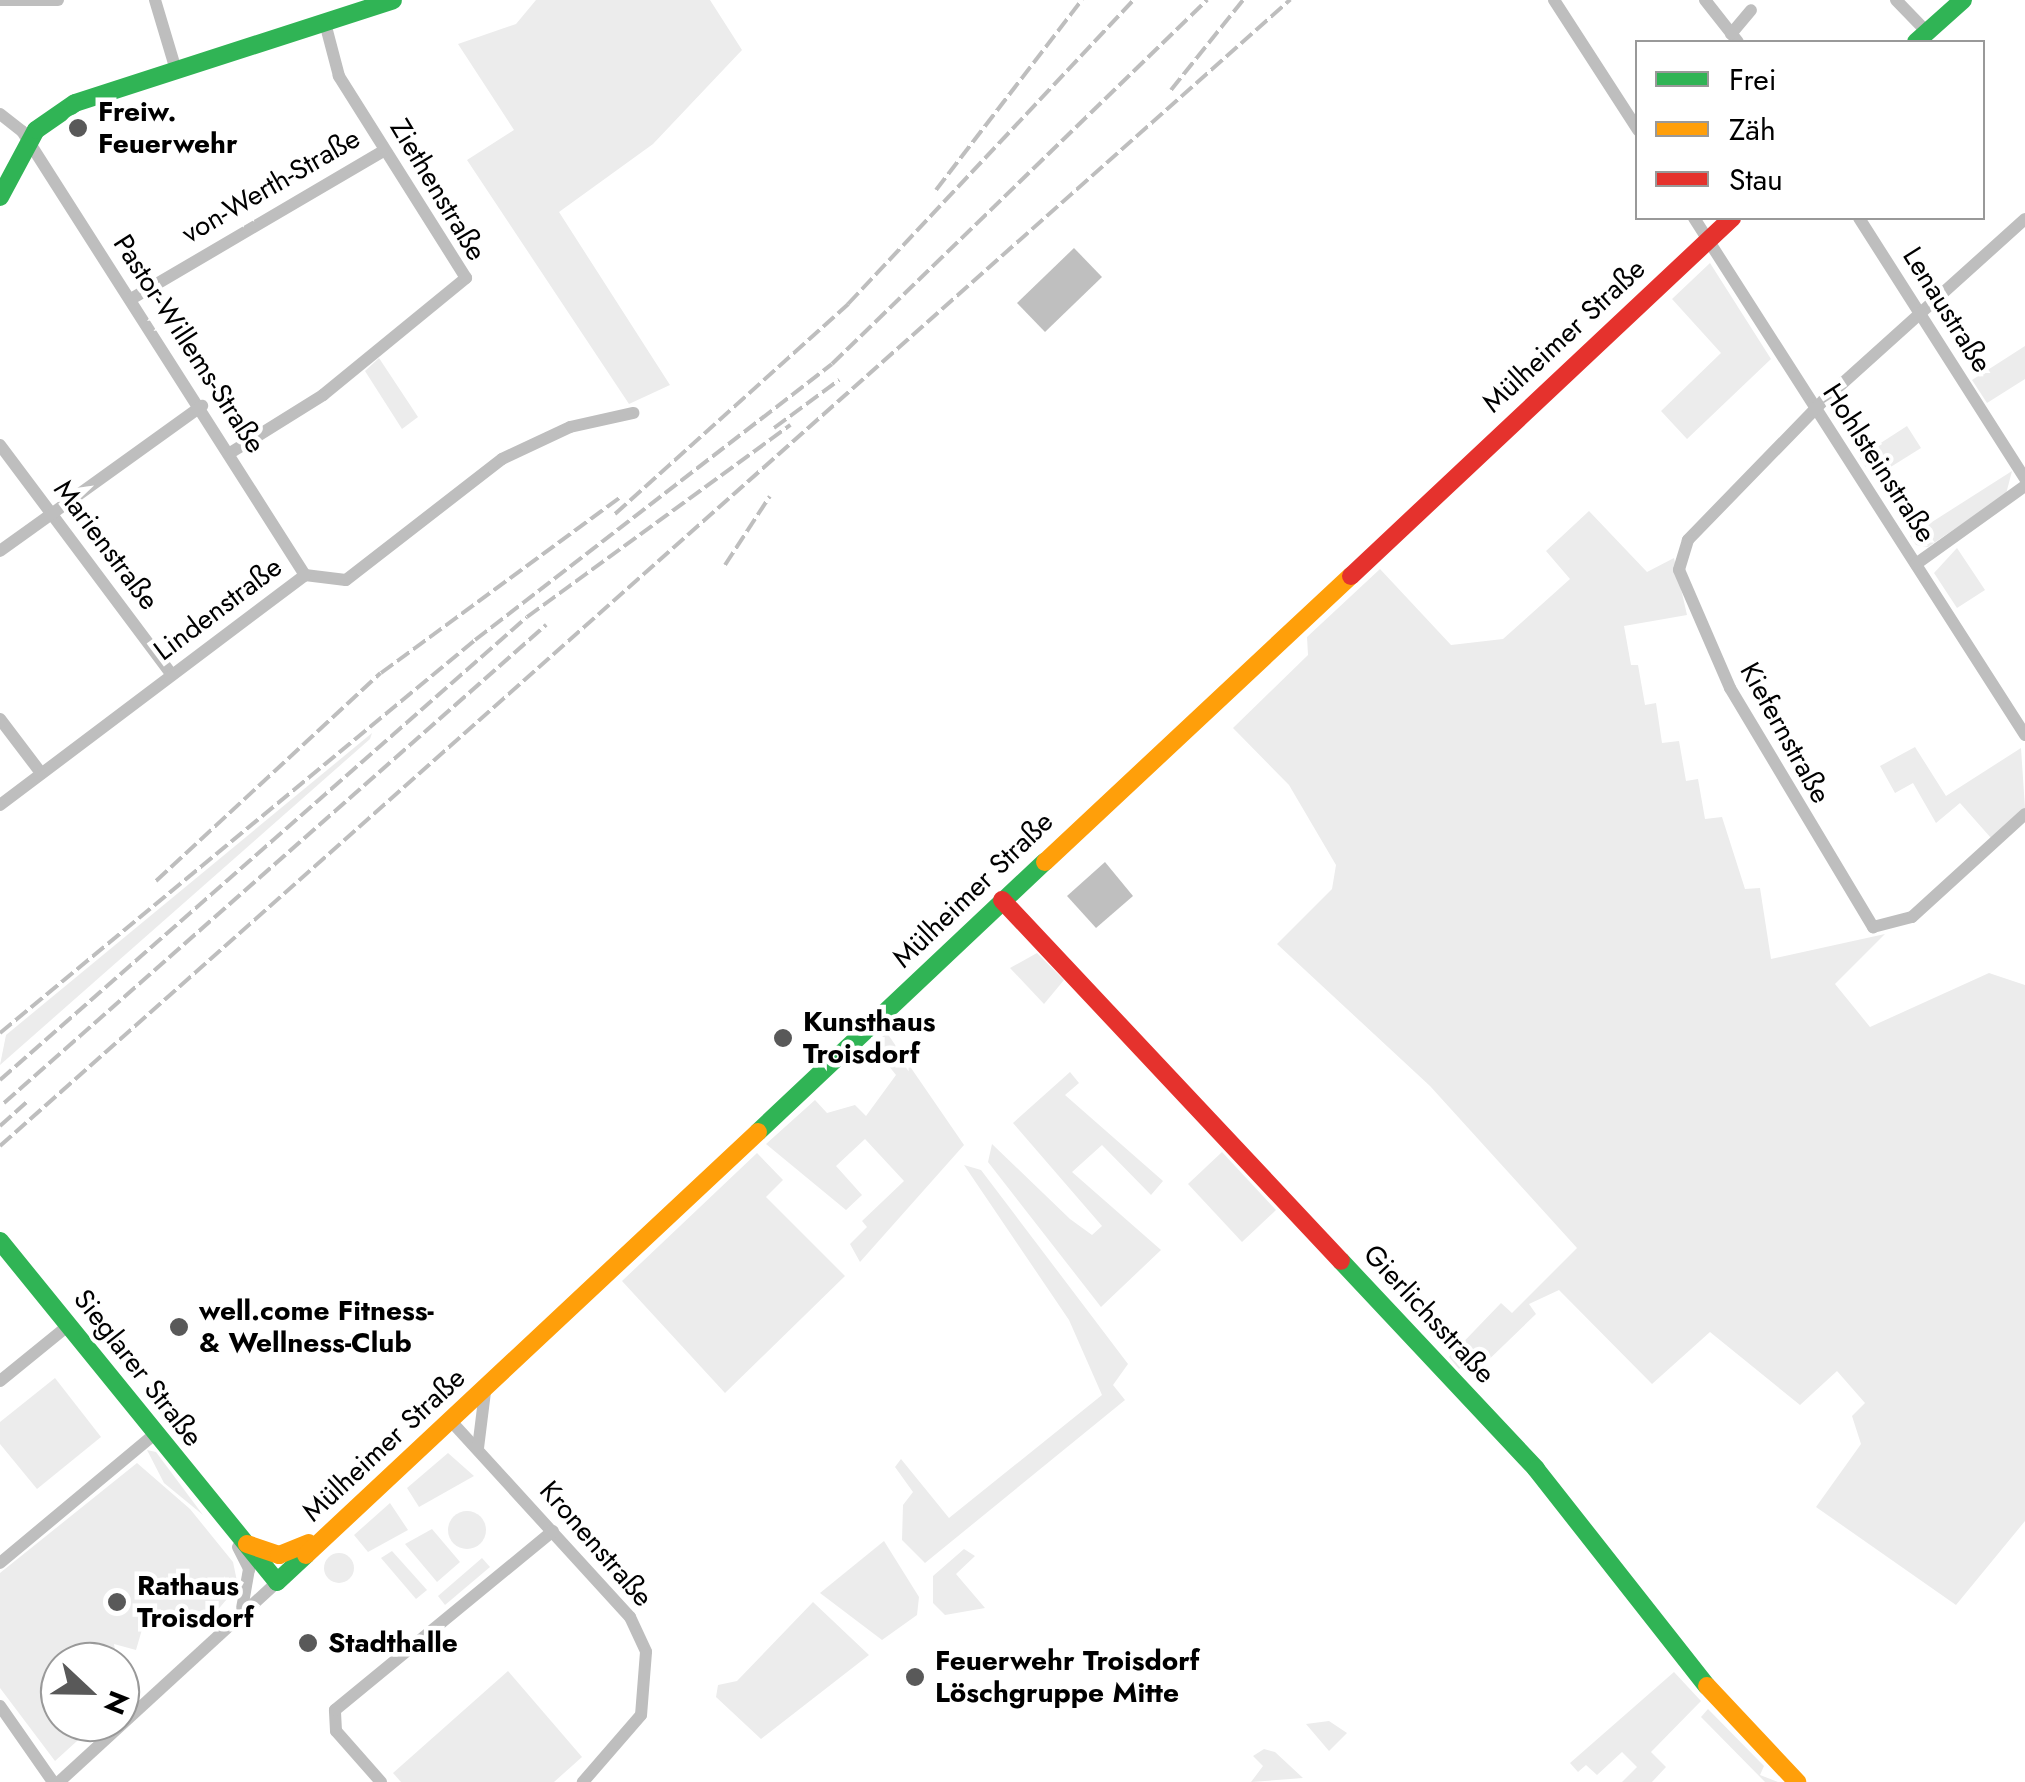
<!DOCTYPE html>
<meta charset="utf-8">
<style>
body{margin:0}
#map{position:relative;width:2025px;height:1782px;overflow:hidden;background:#fff;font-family:Jost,sans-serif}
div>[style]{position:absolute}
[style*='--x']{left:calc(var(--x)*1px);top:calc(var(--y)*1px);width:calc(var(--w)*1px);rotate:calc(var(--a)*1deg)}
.green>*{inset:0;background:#ececec}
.round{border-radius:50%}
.water>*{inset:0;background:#bfbfbf}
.street>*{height:12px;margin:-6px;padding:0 6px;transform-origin:6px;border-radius:6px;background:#bebebe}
.fast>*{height:18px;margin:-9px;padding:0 9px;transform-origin:9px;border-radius:9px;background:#30b455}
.slow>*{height:18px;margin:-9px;padding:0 9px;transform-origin:9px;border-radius:9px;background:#ff9f0a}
.jam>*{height:18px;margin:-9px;padding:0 9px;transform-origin:9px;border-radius:9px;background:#e5322d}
.rail>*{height:4px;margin-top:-2px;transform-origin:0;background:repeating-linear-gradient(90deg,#bebebe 0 15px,transparent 0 20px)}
.dots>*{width:28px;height:28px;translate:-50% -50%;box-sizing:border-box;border:5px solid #fff;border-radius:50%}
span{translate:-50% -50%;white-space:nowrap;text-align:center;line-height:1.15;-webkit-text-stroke:9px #fff;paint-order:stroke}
.poi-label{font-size:28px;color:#000;font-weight:700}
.left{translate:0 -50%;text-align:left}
.street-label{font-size:28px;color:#000}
.legend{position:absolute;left:1635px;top:40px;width:350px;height:180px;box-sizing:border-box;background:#fff;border:2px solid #999;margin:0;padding:12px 18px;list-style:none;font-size:30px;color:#000}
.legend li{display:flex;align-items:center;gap:20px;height:50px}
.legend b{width:50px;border:2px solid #999}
.north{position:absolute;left:40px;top:1642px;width:100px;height:100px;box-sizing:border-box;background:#fff;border:2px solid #999;border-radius:50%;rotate:112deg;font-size:28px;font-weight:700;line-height:40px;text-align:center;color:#000}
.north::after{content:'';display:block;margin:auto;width:35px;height:45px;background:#595959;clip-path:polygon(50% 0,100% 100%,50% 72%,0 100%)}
</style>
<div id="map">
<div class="green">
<i style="clip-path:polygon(536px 0,710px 0,742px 50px,653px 144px,559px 212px,670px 385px,629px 404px,467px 160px,514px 130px,458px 44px,516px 24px)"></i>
<i style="clip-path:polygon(1710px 263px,1771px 359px,1687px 439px,1661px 411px,1721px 353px,1672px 299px)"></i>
<i style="clip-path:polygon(2025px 346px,2025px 379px,1987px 403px,1972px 380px)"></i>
<i style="clip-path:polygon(379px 358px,418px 417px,402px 429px,365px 371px)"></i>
<i style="clip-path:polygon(1907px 426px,1921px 448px,1873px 478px,1859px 457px)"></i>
<i style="clip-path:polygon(2012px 471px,2006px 494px,1928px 547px,1916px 545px,1910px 536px)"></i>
<i style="clip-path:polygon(1589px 511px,1647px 572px,1674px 558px,1687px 615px,1624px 626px,1631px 665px,1638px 665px,1645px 705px,1656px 703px,1662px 743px,1679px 741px,1686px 781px,1698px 779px,1705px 819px,1722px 817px,1745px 889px,1760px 888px,1771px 959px,1885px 934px,1835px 984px,1870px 1027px,1989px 973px,2025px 985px,2025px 1521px,1956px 1605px,1816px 1507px,1861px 1444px,1852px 1416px,1865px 1403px,1837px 1371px,1800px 1405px,1710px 1332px,1652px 1384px,1559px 1290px,1529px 1304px,1536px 1314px,1477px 1371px,1468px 1362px,1459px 1369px,1449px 1357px,1501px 1303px,1512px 1313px,1577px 1248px,1430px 1086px,1277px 944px,1332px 889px,1336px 865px,1289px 785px,1233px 728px,1308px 655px,1307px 637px,1380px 569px,1451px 645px,1503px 639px,1570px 579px,1546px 551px)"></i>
<i style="clip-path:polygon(1957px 548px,1985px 590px,1957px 608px,1934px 573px)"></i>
<i style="clip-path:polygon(372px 733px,370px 739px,0 1065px,6px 1035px)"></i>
<i style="clip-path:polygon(1915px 747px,1946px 796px,2021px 748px,2025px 808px,1991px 838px,1960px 803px,1936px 823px,1913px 783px,1895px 793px,1880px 766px)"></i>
<i style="clip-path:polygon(1037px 953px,1064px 980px,1044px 1004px,1010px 968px)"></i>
<i style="clip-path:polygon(887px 1033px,964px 1145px,860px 1262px,850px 1244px,867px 1227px,862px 1221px,904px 1181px,865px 1139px,836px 1166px,862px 1195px,846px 1210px,766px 1144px,815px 1100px,827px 1113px,855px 1105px,866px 1116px,896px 1075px,872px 1045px)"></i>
<i style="clip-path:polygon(1070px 1072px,1079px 1083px,1065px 1095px,1163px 1181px,1151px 1195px,1102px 1145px,1072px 1172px,1161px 1250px,1101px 1307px,988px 1162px,992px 1144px,1070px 1219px,1092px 1235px,1102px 1226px,1013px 1123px)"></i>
<i style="clip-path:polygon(1222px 1152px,1276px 1210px,1242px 1242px,1188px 1184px)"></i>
<i style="clip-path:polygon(757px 1153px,783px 1180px,766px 1197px,845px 1276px,725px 1393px,622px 1281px)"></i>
<i style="clip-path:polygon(964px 1165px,981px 1170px,1128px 1364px,1113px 1385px,1125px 1400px,925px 1563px,902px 1540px,903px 1505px,913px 1492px,895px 1467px,901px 1459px,949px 1518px,1102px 1395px,1069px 1320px)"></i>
<i style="clip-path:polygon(55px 1378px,101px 1437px,37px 1489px,0 1444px,0 1422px)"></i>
<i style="clip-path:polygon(147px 1450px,156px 1452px,203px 1515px,164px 1483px)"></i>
<i style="clip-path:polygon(448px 1453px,474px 1476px,419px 1507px,407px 1488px)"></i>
<i style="clip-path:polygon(137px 1463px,190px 1509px,233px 1562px,238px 1586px,204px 1626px,161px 1611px,143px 1626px,136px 1650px,114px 1644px,117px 1662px,60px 1662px,60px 1722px,98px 1722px,55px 1761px,0 1688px,0 1573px)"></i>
<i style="clip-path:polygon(390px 1503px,408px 1530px,368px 1552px,354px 1535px)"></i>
<i class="round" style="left:448px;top:1511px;width:38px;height:38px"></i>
<i style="clip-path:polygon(432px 1529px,460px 1562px,437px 1582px,405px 1544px)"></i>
<i style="clip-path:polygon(884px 1541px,919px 1597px,917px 1615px,882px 1640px,820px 1593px)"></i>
<i style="clip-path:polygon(964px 1549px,975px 1556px,956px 1574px,985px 1608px,945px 1615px,933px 1603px,933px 1576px)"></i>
<i style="clip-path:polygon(392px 1551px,427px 1590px,416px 1599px,381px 1558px)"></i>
<i class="round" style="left:324px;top:1553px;width:30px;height:30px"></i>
<i style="clip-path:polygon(482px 1558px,490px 1567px,445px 1605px,438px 1596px)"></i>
<i style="clip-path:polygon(813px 1602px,869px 1655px,761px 1739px,716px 1697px,718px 1685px,737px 1681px)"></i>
<i style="clip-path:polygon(508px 1671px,582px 1757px,554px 1782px,401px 1782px,393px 1773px)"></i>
<i style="clip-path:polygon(1674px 1672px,1701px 1701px,1651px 1752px,1666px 1767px,1652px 1782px,1622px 1782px,1637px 1767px,1622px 1752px,1597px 1775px,1586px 1765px,1578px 1772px,1570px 1763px)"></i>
<i style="clip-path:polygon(1708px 1709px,1764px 1766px,1760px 1775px,1778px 1782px,1765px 1782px,1701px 1717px)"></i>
<i style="clip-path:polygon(1329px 1721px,1347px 1733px,1329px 1751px,1306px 1724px)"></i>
<i style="clip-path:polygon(1264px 1749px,1275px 1752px,1303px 1778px,1251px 1782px,1263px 1766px,1253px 1756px)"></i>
</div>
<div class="water">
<i style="clip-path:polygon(1074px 248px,1102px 277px,1045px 332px,1017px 303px)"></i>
<i style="clip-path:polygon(1105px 862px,1133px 896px,1096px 928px,1067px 896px)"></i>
</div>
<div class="street">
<i style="--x:1;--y:0;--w:57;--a:0"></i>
<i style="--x:155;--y:0;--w:73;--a:73.3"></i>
<i style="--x:1554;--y:0;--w:155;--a:57.1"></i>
<i style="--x:1705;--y:0;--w:53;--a:51.8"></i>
<i style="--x:1896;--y:0;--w:45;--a:45.9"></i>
<i style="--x:1731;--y:34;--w:31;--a:-50"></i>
<i style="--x:0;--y:114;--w:28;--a:38"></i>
<i style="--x:22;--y:131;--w:527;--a:57.49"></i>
<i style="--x:1694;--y:218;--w:614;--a:57.37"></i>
<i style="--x:1859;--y:218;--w:309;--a:57.5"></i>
<i style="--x:2025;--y:219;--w:272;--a:138"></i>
<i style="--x:1823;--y:401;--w:194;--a:134.2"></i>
<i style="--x:1688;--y:540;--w:31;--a:107"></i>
<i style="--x:1679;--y:570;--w:129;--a:66.6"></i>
<i style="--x:1730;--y:688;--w:279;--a:59.1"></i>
<i style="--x:1873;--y:927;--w:40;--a:-14.4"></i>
<i style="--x:1912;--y:917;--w:153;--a:-42.3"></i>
<i style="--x:131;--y:299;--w:294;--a:-30.4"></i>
<i style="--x:0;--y:445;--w:287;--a:53.2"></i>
<i style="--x:230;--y:453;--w:110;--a:-31.9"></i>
<i style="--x:323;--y:395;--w:185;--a:-39.3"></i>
<i style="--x:466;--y:278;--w:239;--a:-122.2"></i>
<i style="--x:339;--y:76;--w:55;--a:-104.8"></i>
<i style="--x:0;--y:551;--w:249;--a:-35.7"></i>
<i style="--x:1916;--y:564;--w:134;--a:-35.6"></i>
<i style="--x:305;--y:575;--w:41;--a:7"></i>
<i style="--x:346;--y:580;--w:197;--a:-37.8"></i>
<i style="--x:502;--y:459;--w:75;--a:-25.2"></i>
<i style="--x:570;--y:427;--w:65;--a:-12.5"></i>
<i style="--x:0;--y:719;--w:68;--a:52.8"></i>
<i style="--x:0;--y:805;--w:382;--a:-37"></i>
<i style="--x:0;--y:1381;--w:89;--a:-39.1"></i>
<i style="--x:450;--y:1420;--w:267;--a:47.6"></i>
<i style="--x:630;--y:1617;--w:38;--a:65"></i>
<i style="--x:646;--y:1652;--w:63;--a:94.5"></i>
<i style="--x:641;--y:1715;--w:89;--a:130.9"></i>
<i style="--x:478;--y:1448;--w:56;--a:-82.9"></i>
<i style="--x:238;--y:1547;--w:25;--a:63"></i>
<i style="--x:249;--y:1569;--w:39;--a:100"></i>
<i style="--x:0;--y:1563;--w:202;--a:-39.8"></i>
<i style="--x:0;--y:1706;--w:93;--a:55.1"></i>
<i style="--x:59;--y:1782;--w:296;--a:-42.5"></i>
<i style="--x:381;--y:1782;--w:68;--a:-131.4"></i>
<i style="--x:336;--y:1731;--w:21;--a:-93"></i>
<i style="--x:335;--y:1710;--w:282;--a:-39.4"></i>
</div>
<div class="fast">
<i style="--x:1916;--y:42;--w:63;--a:-41.8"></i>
<i style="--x:0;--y:197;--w:76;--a:-61.8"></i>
<i style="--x:36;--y:130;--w:47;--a:-34.7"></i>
<i style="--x:75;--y:103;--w:334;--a:-17.9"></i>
<i style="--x:758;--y:1132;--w:394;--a:-43.3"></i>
<i style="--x:0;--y:1241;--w:439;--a:50.9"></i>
<i style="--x:277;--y:1582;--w:40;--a:-43"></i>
<i style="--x:1341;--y:1261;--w:285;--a:46.8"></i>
<i style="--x:1536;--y:1469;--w:276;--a:51.8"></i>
</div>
<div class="slow">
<i style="--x:1045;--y:862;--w:419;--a:-43.1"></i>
<i style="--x:247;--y:1544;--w:34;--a:19"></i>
<i style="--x:279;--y:1555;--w:32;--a:-22"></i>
<i style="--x:306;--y:1555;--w:619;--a:-43.1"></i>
<i style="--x:1707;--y:1686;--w:132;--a:46.8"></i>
</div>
<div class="jam">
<i style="--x:1351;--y:576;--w:523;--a:-43.22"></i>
<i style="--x:1002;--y:900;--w:495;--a:46.8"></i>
</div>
<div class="rail">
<i style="--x:1171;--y:90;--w:115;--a:-51.3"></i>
<i style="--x:936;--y:190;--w:240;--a:-52.5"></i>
<i style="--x:774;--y:428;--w:81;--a:-36.4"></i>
<i style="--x:615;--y:514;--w:314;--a:-42"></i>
<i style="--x:848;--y:304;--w:417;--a:-46.8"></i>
<i style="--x:725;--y:565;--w:82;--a:-56.9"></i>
<i style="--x:156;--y:881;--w:306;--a:-42.8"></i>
<i style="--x:381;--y:673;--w:299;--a:-36.3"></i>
<i style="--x:0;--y:1033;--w:617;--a:-39.6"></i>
<i style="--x:475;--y:640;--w:451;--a:-37.7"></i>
<i style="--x:832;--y:364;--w:523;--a:-44.15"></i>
<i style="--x:0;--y:1080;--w:701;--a:-41.3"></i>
<i style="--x:527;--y:617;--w:326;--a:-36.1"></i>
<i style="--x:4;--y:1103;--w:723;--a:-41.41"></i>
<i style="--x:0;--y:1126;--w:39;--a:-42"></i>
<i style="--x:0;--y:1146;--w:1726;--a:-41.62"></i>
</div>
<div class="dots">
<i style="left:78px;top:128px;background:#595959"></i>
<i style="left:783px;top:1038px;background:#595959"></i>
<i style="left:179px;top:1327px;background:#595959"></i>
<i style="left:117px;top:1602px;background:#595959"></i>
<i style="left:308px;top:1643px;background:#595959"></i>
<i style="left:915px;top:1677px;background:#595959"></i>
</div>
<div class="poi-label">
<span class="left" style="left:98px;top:128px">Freiw.<br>Feuerwehr</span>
<span class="left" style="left:803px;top:1038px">Kunsthaus<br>Troisdorf</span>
<span class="left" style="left:199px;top:1327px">well.come Fitness-<br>&amp; Wellness-Club</span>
<span class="left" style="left:137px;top:1602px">Rathaus<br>Troisdorf</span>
<span class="left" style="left:328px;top:1643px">Stadthalle</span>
<span class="left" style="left:935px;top:1677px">Feuerwehr Troisdorf<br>Löschgruppe Mitte</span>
</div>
<div class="street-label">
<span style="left:271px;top:186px;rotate:-30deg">von-Werth-Straße</span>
<span style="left:438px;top:190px;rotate:59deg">Ziethenstraße</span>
<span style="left:1947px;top:310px;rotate:58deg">Lenaustraße</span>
<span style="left:1564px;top:336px;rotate:-43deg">Mülheimer Straße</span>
<span style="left:189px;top:344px;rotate:57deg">Pastor-Willems-Straße</span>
<span style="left:1879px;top:463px;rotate:57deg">Hohlsteinstraße</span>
<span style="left:106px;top:545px;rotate:53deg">Marienstraße</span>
<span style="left:218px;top:609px;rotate:-37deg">Lindenstraße</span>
<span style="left:1785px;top:733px;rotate:61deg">Kiefernstraße</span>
<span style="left:973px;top:890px;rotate:-44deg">Mülheimer Straße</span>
<span style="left:1429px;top:1314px;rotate:47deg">Gierlichsstraße</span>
<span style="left:138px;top:1368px;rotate:52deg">Sieglarer Straße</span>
<span style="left:384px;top:1445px;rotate:-43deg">Mülheimer Straße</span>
<span style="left:596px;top:1544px;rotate:49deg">Kronenstraße</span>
</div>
<ul class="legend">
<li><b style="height:12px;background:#30b455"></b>Frei</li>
<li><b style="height:12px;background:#ff9f0a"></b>Zäh</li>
<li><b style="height:12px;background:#e5322d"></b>Stau</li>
</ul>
<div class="north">N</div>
</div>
